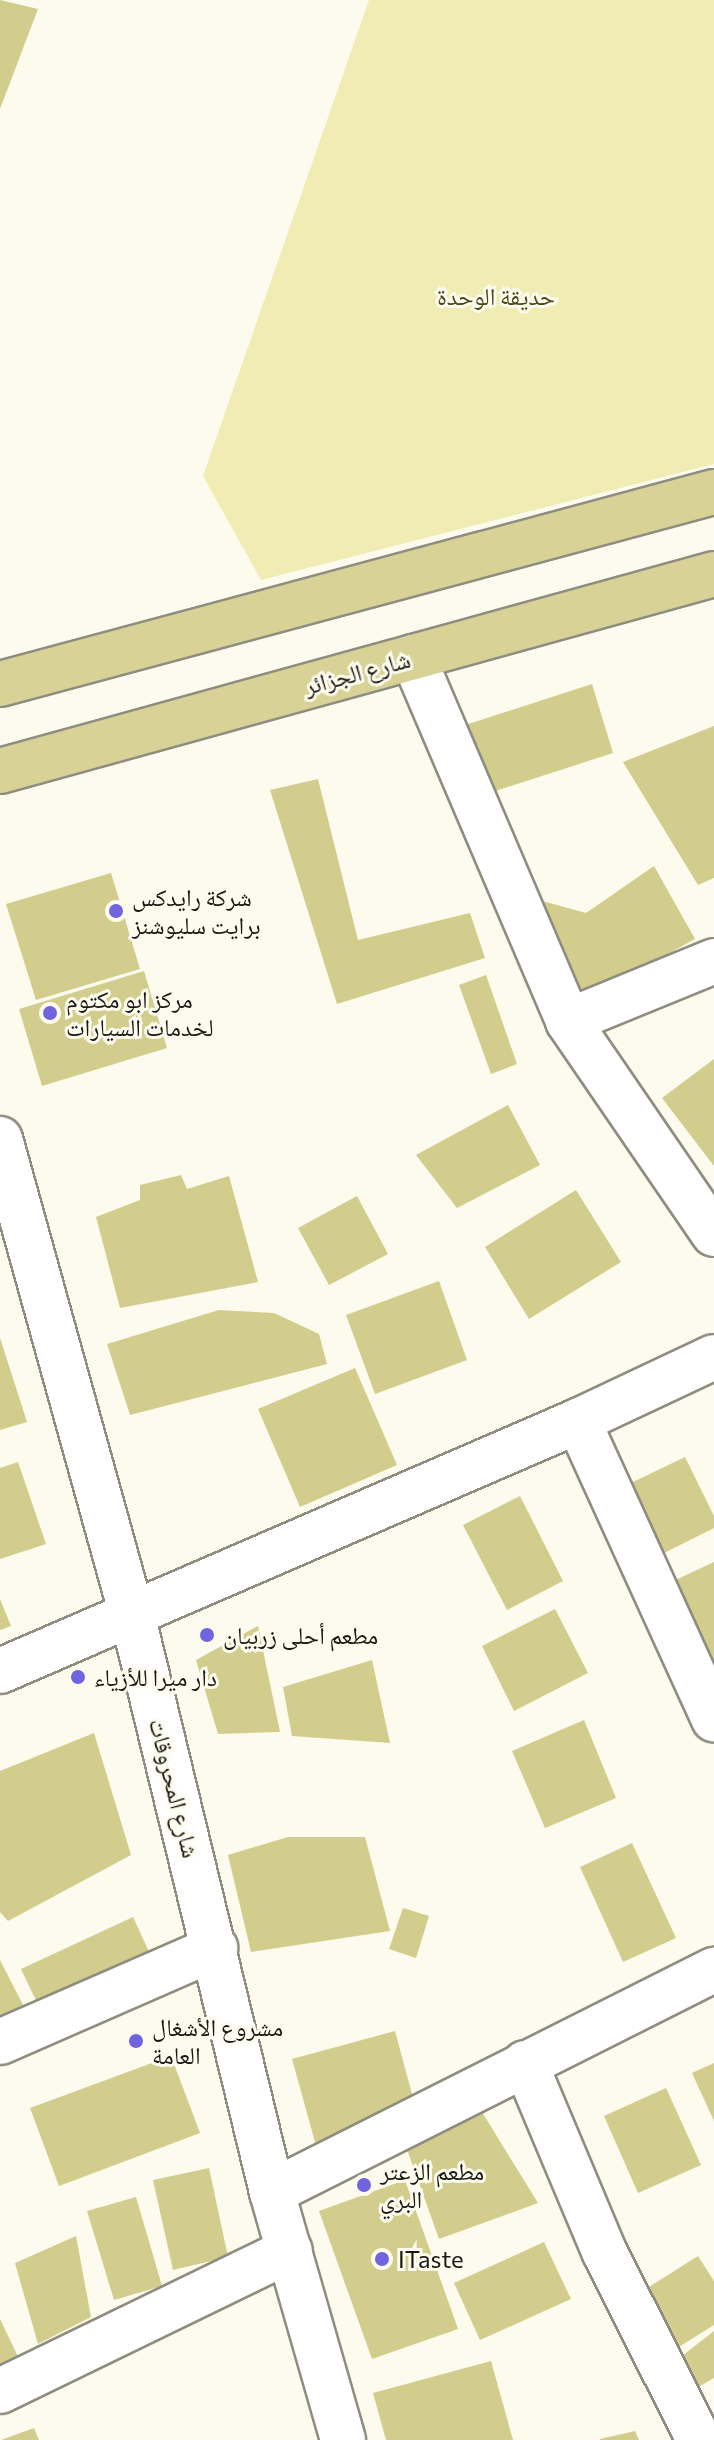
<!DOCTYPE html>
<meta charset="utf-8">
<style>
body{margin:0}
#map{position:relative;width:714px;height:2440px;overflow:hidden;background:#fcfbed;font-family:Commissioner,"Noto Naskh Arabic",sans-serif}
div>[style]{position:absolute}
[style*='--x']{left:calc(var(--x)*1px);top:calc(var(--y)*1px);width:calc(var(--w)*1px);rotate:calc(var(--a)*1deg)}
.green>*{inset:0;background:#f0ecb3}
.building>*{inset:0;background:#d2cd8d}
.roads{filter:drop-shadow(2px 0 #8e8d80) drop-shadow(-2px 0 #8e8d80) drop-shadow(0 2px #8e8d80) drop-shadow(0 -2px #8e8d80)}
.minor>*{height:44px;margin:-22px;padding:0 22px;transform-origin:22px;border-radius:22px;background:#fff}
.major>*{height:44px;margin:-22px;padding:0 22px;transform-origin:22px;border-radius:22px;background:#d8d296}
.dots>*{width:22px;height:22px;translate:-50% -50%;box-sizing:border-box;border:4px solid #fcfbed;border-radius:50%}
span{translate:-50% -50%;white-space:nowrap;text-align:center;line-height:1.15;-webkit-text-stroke:6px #fcfbed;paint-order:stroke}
.park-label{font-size:24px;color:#4a4615}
.street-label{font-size:24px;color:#191914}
.poi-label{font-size:24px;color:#191914}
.left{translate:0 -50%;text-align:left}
</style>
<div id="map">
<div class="green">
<i style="clip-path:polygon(369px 0,714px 0,714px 464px,261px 580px,203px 476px)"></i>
</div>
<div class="building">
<i style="clip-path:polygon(0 0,38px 9px,0 109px)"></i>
<i style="clip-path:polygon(592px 684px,613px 753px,480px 796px,459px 727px)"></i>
<i style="clip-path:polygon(714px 726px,714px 878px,698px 885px,623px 762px)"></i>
<i style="clip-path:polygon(318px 779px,358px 940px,470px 913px,485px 958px,337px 1004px,270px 790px)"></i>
<i style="clip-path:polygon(654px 866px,695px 939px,577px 1004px,535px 899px,586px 913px)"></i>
<i style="clip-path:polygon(111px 873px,140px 969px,36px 1000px,6px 904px)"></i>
<i style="clip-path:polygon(144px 971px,167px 1048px,42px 1086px,19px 1009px)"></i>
<i style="clip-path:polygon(486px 975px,517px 1064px,491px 1074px,459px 985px)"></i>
<i style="clip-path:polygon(714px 1059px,714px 1166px,662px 1098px)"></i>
<i style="clip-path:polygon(508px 1105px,540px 1165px,457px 1208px,416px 1155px)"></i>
<i style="clip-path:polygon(181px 1175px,187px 1189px,229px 1176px,258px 1282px,120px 1308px,96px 1217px,140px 1200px,140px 1185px)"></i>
<i style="clip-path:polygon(576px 1190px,621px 1262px,529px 1319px,485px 1247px)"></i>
<i style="clip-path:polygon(357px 1196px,388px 1254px,329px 1285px,298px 1228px)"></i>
<i style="clip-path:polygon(439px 1281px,467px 1360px,375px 1394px,346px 1315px)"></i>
<i style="clip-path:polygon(219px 1310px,274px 1313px,319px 1334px,327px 1364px,130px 1415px,107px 1344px)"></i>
<i style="clip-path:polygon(0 1338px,27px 1422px,0 1430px)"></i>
<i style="clip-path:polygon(355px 1368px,397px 1465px,300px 1507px,258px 1409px)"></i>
<i style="clip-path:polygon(685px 1457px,714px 1516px,714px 1528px,636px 1567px,602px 1497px)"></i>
<i style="clip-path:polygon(18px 1462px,46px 1544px,0 1559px,0 1468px)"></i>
<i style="clip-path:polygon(520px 1496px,563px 1581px,507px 1610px,463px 1525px)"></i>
<i style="clip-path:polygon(714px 1562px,714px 1663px,693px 1673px,654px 1590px)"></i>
<i style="clip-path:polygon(0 1599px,11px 1626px,0 1630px)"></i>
<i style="clip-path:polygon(555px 1609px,588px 1673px,514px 1711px,482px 1646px)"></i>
<i style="clip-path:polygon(258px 1626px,280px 1732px,218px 1734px,196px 1660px)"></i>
<i style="clip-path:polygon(372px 1660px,390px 1743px,292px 1736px,283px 1687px)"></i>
<i style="clip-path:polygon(584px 1720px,616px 1798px,545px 1828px,512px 1751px)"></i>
<i style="clip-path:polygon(94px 1733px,131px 1855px,8px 1921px,0 1912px,0 1771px)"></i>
<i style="clip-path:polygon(288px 1837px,365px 1837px,390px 1931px,251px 1952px,228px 1855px)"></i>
<i style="clip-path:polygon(632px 1843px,676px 1938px,623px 1962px,580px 1867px)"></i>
<i style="clip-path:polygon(403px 1908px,429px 1916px,416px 1958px,389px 1949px)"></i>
<i style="clip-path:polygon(133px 1917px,163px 1982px,52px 2034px,21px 1969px)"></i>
<i style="clip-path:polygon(0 1960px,38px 2034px,0 2054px)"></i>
<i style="clip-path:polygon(395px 2031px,419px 2120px,325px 2178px,292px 2059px)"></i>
<i style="clip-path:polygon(171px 2056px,200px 2133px,59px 2186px,30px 2108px)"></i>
<i style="clip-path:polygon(714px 2063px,714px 2121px,692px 2073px)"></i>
<i style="clip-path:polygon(666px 2088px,701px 2165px,638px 2193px,604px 2116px)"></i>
<i style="clip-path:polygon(477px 2104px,538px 2203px,439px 2239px,404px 2141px)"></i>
<i style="clip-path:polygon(209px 2168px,228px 2257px,173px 2270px,153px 2180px)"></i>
<i style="clip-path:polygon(405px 2180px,458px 2329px,372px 2359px,319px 2211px)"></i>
<i style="clip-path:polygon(136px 2197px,162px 2286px,114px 2300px,87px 2211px)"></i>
<i style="clip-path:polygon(76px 2236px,91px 2317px,38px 2344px,15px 2263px)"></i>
<i style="clip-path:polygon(544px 2242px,571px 2299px,480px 2340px,454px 2283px)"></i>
<i style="clip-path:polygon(698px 2256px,714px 2281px,714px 2325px,669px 2353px,633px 2297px)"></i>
<i style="clip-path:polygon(0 2319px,24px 2369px,0 2381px)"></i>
<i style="clip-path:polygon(714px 2331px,714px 2378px,695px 2389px,682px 2356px)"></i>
<i style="clip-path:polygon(491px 2361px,513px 2440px,386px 2440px,373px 2393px)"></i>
<i style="clip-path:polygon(34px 2428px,39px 2440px,1px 2440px)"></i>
<i style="clip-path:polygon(635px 2431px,639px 2440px,600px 2440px,600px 2439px)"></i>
</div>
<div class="roads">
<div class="minor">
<i style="--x:413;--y:657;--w:396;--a:66.9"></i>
<i style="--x:568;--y:1021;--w:258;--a:55.6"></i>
<i style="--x:568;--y:1021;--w:158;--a:-22.3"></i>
<i style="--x:0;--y:1139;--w:489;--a:74.5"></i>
<i style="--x:131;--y:1610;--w:599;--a:76.38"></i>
<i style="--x:272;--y:2192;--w:258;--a:74"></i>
<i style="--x:578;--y:1421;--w:328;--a:65.5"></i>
<i style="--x:0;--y:1671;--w:630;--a:-23.39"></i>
<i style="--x:578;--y:1421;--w:150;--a:-25.2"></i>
<i style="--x:0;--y:2042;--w:235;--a:-23.6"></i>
<i style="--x:525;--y:2063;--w:206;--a:67.2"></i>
<i style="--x:605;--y:2253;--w:209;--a:63.3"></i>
<i style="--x:272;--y:2192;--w:495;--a:-26.7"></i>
<i style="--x:0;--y:2391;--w:322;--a:-25.9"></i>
</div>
<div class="major">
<i style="--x:0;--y:684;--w:739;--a:-15.05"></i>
<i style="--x:0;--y:771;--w:741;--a:-15.42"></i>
</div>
</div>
<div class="dots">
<i style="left:116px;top:911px;background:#7164df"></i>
<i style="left:50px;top:1013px;background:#7164df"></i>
<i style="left:207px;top:1635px;background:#7164df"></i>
<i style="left:78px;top:1677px;background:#7164df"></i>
<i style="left:136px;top:2041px;background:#7164df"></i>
<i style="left:364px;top:2185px;background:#7164df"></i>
<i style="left:382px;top:2259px;background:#7164df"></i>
</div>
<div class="park-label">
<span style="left:496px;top:296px">حديقة الوحدة</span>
</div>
<div class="street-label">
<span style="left:357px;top:672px;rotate:-15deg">شارع الجزائر</span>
<span style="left:175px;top:1788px;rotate:76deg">شارع المحروقات</span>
</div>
<div class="poi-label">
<span class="left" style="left:132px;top:911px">شركة رايدكس<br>برايت سليوشنز</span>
<span class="left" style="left:66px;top:1013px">مركز ابو مكتوم<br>لخدمات السيارات</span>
<span class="left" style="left:223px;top:1635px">مطعم أحلى زربيان</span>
<span class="left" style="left:94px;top:1677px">دار ميرا للأزياء</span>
<span class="left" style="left:152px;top:2041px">مشروع الأشغال<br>العامة</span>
<span class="left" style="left:380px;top:2185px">مطعم الزعتر<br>البري</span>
<span class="left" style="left:398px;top:2259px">ITaste</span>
</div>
</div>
